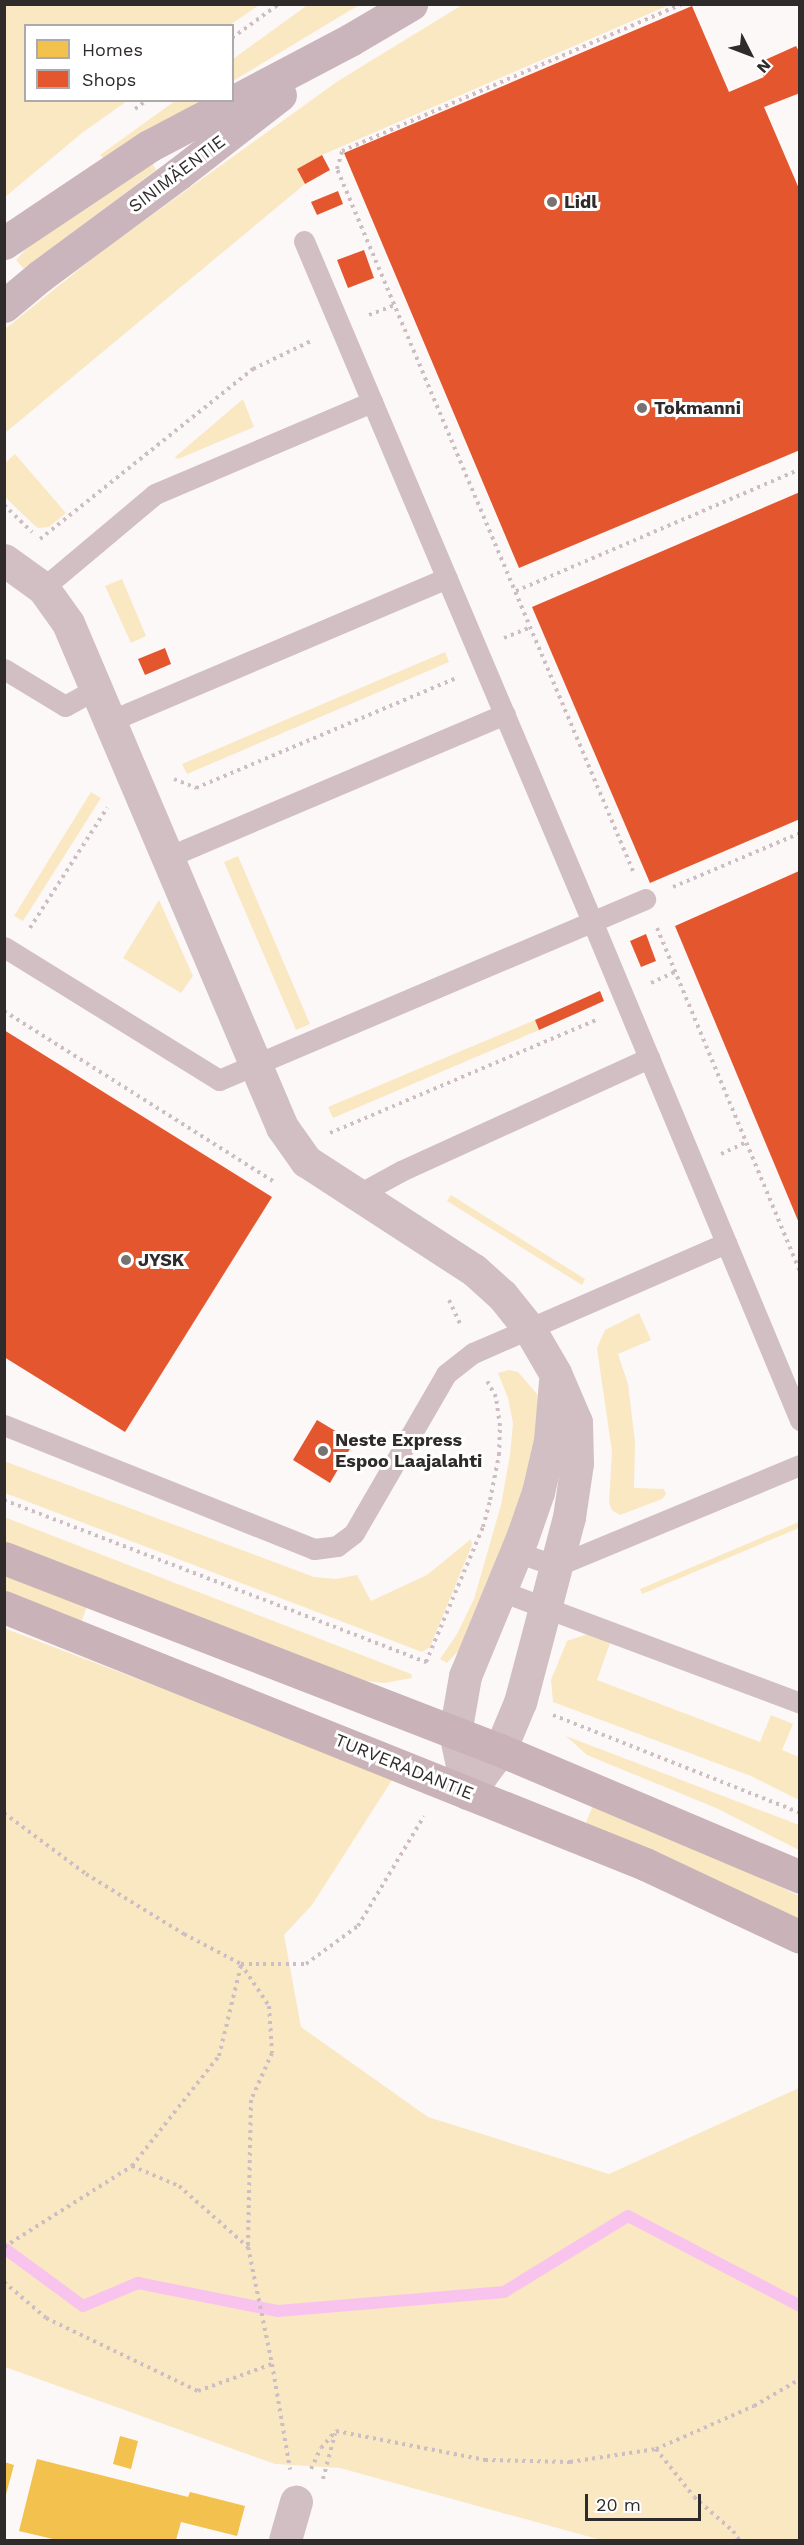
<!DOCTYPE html>
<meta charset="utf-8">
<style>
body{margin:0}
#map{position:relative;width:804px;height:2545px;overflow:hidden;background:#fcf8f8;font-family:"Work Sans",sans-serif}
div>[style]{position:absolute}
[style*='--x']{left:calc(var(--x)*1px);top:calc(var(--y)*1px);width:calc(var(--w)*1px);rotate:calc(var(--a)*1deg)}
.green>*{inset:0;background:#fae8c2}
.homes>*{inset:0;background:#f2c14e}
.shops>*{inset:0;background:#e4572e}
.stream>*{height:12px;margin:-6px;padding:0 6px;transform-origin:6px;border-radius:6px;background:#f8c4ee}
.path>*{height:4px;margin-top:-2px;transform-origin:0;background:repeating-linear-gradient(90deg,#ccbec2 0 3px,transparent 0 7.5px)}
.service>*{height:21px;margin:-10.5px;padding:0 10.5px;transform-origin:10.5px;border-radius:10.5px;background:#d2bfc4}
.minor>*{height:33px;margin:-16.5px;padding:0 16.5px;transform-origin:16.5px;border-radius:16.5px;background:#d2bfc4}
.secondary>*{height:33px;margin:-16.5px;padding:0 16.5px;transform-origin:16.5px;border-radius:16.5px;background:#cab2b9}
.primary>*{height:33px;margin:-16.5px;padding:0 16.5px;transform-origin:16.5px;border-radius:16.5px;background:#cbb5bc}
.dots>*{width:16px;height:16px;translate:-50% -50%;box-sizing:border-box;border:3px solid #fff;border-radius:50%}
span{translate:-50% -50%;white-space:nowrap;text-align:center;line-height:1.15;-webkit-text-stroke:6px #fff;paint-order:stroke}
.street-label{font-size:18px;color:#2f2b2a}
.poi-label{font-size:18px;color:#2f2b2a;font-weight:700}
.left{translate:0 -50%;text-align:left}
.frame{position:absolute;inset:0;border:6px solid #2f2b2a;pointer-events:none}
.legend{position:absolute;left:24px;top:24px;width:210px;height:78px;box-sizing:border-box;background:#fff;border:2px solid #acaaaa;margin:0;padding:8px 10px;list-style:none;font-size:18px;color:#2f2b2a}
.legend li{display:flex;align-items:center;gap:12px;height:30px}
.legend b{width:30px;border:2px solid #acaaaa}
.north{position:absolute;left:720px;top:24px;width:60px;height:60px;-webkit-text-stroke:4px #fff;paint-order:stroke;rotate:132deg;font-size:16px;font-weight:700;line-height:24px;text-align:center;color:#2f2b2a}
.north::after{content:'';display:block;margin:auto;width:21px;height:27px;background:#2f2b2a;clip-path:polygon(50% 0,100% 100%,50% 72%,0 100%)}
.scale{position:absolute;left:585px;top:2494px;width:116px;height:27px;box-sizing:border-box;border:3px solid #2f2b2a;border-top:0;padding-left:8px;font-size:18px;line-height:21px;white-space:nowrap;color:#2f2b2a;-webkit-text-stroke:4px #fff;paint-order:stroke}
</style>
<div id="map">
<div class="green">
<i style="clip-path:polygon(5px 4px,259px 4px,259px 5px,230px 25px,26px 26px,26px 100px,127px 101px,82px 133px,5px 197px)"></i>
<i style="clip-path:polygon(309px 4px,359px 5px,233px 81px,233px 59px)"></i>
<i style="clip-path:polygon(462px 5px,669px 5px,322px 155px,297px 169px,305px 184px,5px 433px,5px 329px,102px 251px,338px 81px)"></i>
<i style="clip-path:polygon(175px 101px,200px 101px,104px 159px,100px 155px)"></i>
<i style="clip-path:polygon(151px 161px,156px 170px,24px 269px,16px 260px,52px 220px)"></i>
<i style="clip-path:polygon(243px 399px,254px 427px,178px 459px,175px 457px)"></i>
<i style="clip-path:polygon(15px 454px,66px 513px,49px 527px,38px 528px,34px 525px,5px 497px,5px 463px)"></i>
<i style="clip-path:polygon(122px 579px,146px 636px,131px 643px,105px 586px)"></i>
<i style="clip-path:polygon(445px 652px,449px 662px,187px 774px,182px 764px)"></i>
<i style="clip-path:polygon(91px 792px,101px 798px,23px 921px,14px 916px)"></i>
<i style="clip-path:polygon(238px 856px,310px 1024px,296px 1030px,224px 862px)"></i>
<i style="clip-path:polygon(159px 900px,193px 976px,181px 993px,123px 958px)"></i>
<i style="clip-path:polygon(535px 1020px,539px 1030px,333px 1118px,328px 1107px)"></i>
<i style="clip-path:polygon(451px 1195px,585px 1279px,582px 1285px,447px 1201px)"></i>
<i style="clip-path:polygon(639px 1313px,651px 1340px,618px 1354px,628px 1384px,635px 1442px,634px 1488px,664px 1489px,666px 1494px,662px 1499px,620px 1515px,612px 1510px,609px 1503px,612px 1452px,597px 1348px,605px 1330px)"></i>
<i style="clip-path:polygon(509px 1370px,518px 1372px,537px 1394px,539px 1417px,532px 1459px,512px 1522px,463px 1646px,447px 1663px,440px 1659px,457px 1634px,474px 1599px,501px 1505px,510px 1455px,513px 1423px,508px 1398px,498px 1373px)"></i>
<i style="clip-path:polygon(4px 1461px,314px 1577px,336px 1579px,357px 1575px,371px 1601px,427px 1575px,471px 1539px,472px 1545px,430px 1647px,422px 1652px,5px 1493px)"></i>
<i style="clip-path:polygon(4px 1517px,411px 1674px,412px 1678px,384px 1683px,366px 1681px,5px 1543px)"></i>
<i style="clip-path:polygon(799px 1522px,799px 1528px,642px 1594px,640px 1589px)"></i>
<i style="clip-path:polygon(4px 1573px,88px 1604px,80px 1625px,5px 1596px)"></i>
<i style="clip-path:polygon(4px 1628px,394px 1777px,312px 1905px,284px 1935px,301px 2027px,428px 2117px,609px 2174px,799px 2088px,799px 2540px,601px 2540px,340px 2468px,275px 2464px,5px 2367px)"></i>
<i style="clip-path:polygon(588px 1634px,611px 1640px,597px 1680px,760px 1742px,771px 1715px,793px 1724px,782px 1750px,799px 1757px,799px 1800px,751px 1776px,553px 1702px,551px 1680px,567px 1641px)"></i>
<i style="clip-path:polygon(566px 1736px,799px 1825px,799px 1850px,716px 1808px,587px 1755px)"></i>
<i style="clip-path:polygon(594px 1802px,736px 1864px,799px 1896px,799px 1923px,586px 1823px)"></i>
</div>
<div class="homes">
<i style="clip-path:polygon(120px 2436px,138px 2441px,131px 2469px,113px 2464px)"></i>
<i style="clip-path:polygon(37px 2459px,188px 2497px,190px 2492px,245px 2506px,237px 2536px,181px 2522px,176px 2540px,57px 2540px,19px 2531px)"></i>
<i style="clip-path:polygon(4px 2462px,14px 2465px,5px 2498px,4px 2498px)"></i>
</div>
<div class="shops">
<i style="clip-path:polygon(692px 6px,729px 92px,764px 77px,758px 63px,796px 46px,800px 53px,800px 93px,764px 107px,800px 191px,800px 450px,519px 568px,344px 153px)"></i>
<i style="clip-path:polygon(322px 155px,330px 170px,305px 184px,297px 169px)"></i>
<i style="clip-path:polygon(338px 191px,343px 204px,317px 215px,311px 202px)"></i>
<i style="clip-path:polygon(364px 250px,374px 278px,348px 288px,337px 260px)"></i>
<i style="clip-path:polygon(800px 492px,800px 819px,650px 883px,532px 607px)"></i>
<i style="clip-path:polygon(165px 648px,171px 664px,145px 675px,138px 659px)"></i>
<i style="clip-path:polygon(799px 871px,799px 1223px,675px 926px)"></i>
<i style="clip-path:polygon(646px 934px,656px 961px,641px 967px,630px 941px)"></i>
<i style="clip-path:polygon(600px 991px,604px 1001px,539px 1030px,535px 1020px)"></i>
<i style="clip-path:polygon(4px 1030px,272px 1197px,125px 1432px,4px 1357px)"></i>
<i style="clip-path:polygon(317px 1420px,354px 1442px,330px 1483px,293px 1460px)"></i>
</div>
<div class="stream">
<i style="--x:4;--y:2248;--w:98;--a:36.3"></i>
<i style="--x:83;--y:2306;--w:60;--a:-22.7"></i>
<i style="--x:138;--y:2283;--w:143;--a:11.3"></i>
<i style="--x:278;--y:2311;--w:227;--a:-4.8"></i>
<i style="--x:504;--y:2292;--w:145;--a:-31.5"></i>
<i style="--x:628;--y:2216;--w:194;--a:27.6"></i>
</div>
<div class="path">
<i style="--x:232;--y:38;--w:58;--a:-35.9"></i>
<i style="--x:135;--y:109;--w:15;--a:-37"></i>
<i style="--x:369;--y:315;--w:28;--a:-21"></i>
<i style="--x:4;--y:505;--w:39;--a:44"></i>
<i style="--x:40;--y:539;--w:273;--a:-38.6"></i>
<i style="--x:253;--y:369;--w:67;--a:-25.8"></i>
<i style="--x:516;--y:591;--w:309;--a:-23.2"></i>
<i style="--x:504;--y:638;--w:29;--a:-22"></i>
<i style="--x:174;--y:779;--w:24;--a:22"></i>
<i style="--x:196;--y:788;--w:283;--a:-22.9"></i>
<i style="--x:633;--y:871;--w:762;--a:-112.86"></i>
<i style="--x:337;--y:169;--w:19;--a:-74"></i>
<i style="--x:342;--y:151;--w:370;--a:-23.4"></i>
<i style="--x:673;--y:887;--w:138;--a:-23"></i>
<i style="--x:30;--y:928;--w:143;--a:-57.3"></i>
<i style="--x:657;--y:928;--w:372;--a:67.4"></i>
<i style="--x:651;--y:983;--w:26;--a:-25"></i>
<i style="--x:4;--y:1011;--w:320;--a:32.3"></i>
<i style="--x:330;--y:1133;--w:292;--a:-23"></i>
<i style="--x:721;--y:1154;--w:26;--a:-25"></i>
<i style="--x:449;--y:1300;--w:29;--a:65"></i>
<i style="--x:4;--y:1500;--w:453;--a:21"></i>
<i style="--x:426;--y:1662;--w:147;--a:-67.1"></i>
<i style="--x:483;--y:1527;--w:28;--a:-75"></i>
<i style="--x:490;--y:1500;--w:46;--a:-78.7"></i>
<i style="--x:499;--y:1455;--w:29;--a:-88"></i>
<i style="--x:500;--y:1426;--w:29;--a:-98"></i>
<i style="--x:496;--y:1397;--w:18;--a:-119"></i>
<i style="--x:553;--y:1715;--w:266;--a:21.6"></i>
<i style="--x:4;--y:1813;--w:102;--a:36.6"></i>
<i style="--x:86;--y:1874;--w:115;--a:31.5"></i>
<i style="--x:184;--y:1934;--w:64;--a:27.8"></i>
<i style="--x:241;--y:1964;--w:65;--a:0"></i>
<i style="--x:306;--y:1964;--w:64;--a:-36.2"></i>
<i style="--x:358;--y:1926;--w:128;--a:-59"></i>
<i style="--x:241;--y:1964;--w:50;--a:56.3"></i>
<i style="--x:269;--y:2006;--w:47;--a:86.3"></i>
<i style="--x:272;--y:2053;--w:51;--a:114.1"></i>
<i style="--x:251;--y:2100;--w:147;--a:91.2"></i>
<i style="--x:248;--y:2247;--w:119;--a:78.4"></i>
<i style="--x:272;--y:2364;--w:107;--a:80.3"></i>
<i style="--x:132;--y:2166;--w:140;--a:-51.7"></i>
<i style="--x:219;--y:2056;--w:94;--a:-76.4"></i>
<i style="--x:4;--y:2247;--w:151;--a:-32.3"></i>
<i style="--x:132;--y:2166;--w:51;--a:23.1"></i>
<i style="--x:179;--y:2186;--w:92;--a:41.5"></i>
<i style="--x:4;--y:2282;--w:55;--a:40.6"></i>
<i style="--x:46;--y:2318;--w:169;--a:25.7"></i>
<i style="--x:198;--y:2391;--w:79;--a:-20"></i>
<i style="--x:656;--y:2449;--w:61;--a:51.6"></i>
<i style="--x:694;--y:2497;--w:52;--a:41.1"></i>
<i style="--x:733;--y:2531;--w:11;--a:56"></i>
<i style="--x:311;--y:2469;--w:23;--a:-65"></i>
<i style="--x:321;--y:2448;--w:23;--a:-49"></i>
<i style="--x:336;--y:2431;--w:152;--a:11"></i>
<i style="--x:485;--y:2460;--w:85;--a:1.3"></i>
<i style="--x:570;--y:2462;--w:87;--a:-8.6"></i>
<i style="--x:656;--y:2449;--w:107;--a:-23.7"></i>
<i style="--x:754;--y:2406;--w:53;--a:-30.4"></i>
<i style="--x:323;--y:2479;--w:47;--a:-75.1"></i>
</div>
<div class="service">
<i style="--x:304;--y:241;--w:738;--a:67.05"></i>
<i style="--x:592;--y:921;--w:541;--a:67.37"></i>
<i style="--x:43;--y:588;--w:146;--a:-40"></i>
<i style="--x:155;--y:494;--w:236;--a:-23"></i>
<i style="--x:4;--y:669;--w:71;--a:31.2"></i>
<i style="--x:65;--y:706;--w:35;--a:-29"></i>
<i style="--x:110;--y:721;--w:366;--a:-23"></i>
<i style="--x:168;--y:857;--w:366;--a:-23"></i>
<i style="--x:4;--y:947;--w:253;--a:31.7"></i>
<i style="--x:219;--y:1080;--w:463;--a:-23"></i>
<i style="--x:359;--y:1194;--w:48;--a:-28.7"></i>
<i style="--x:401;--y:1171;--w:273;--a:-24.5"></i>
<i style="--x:4;--y:1425;--w:334;--a:21.8"></i>
<i style="--x:314;--y:1549;--w:23;--a:-7"></i>
<i style="--x:337;--y:1546;--w:21;--a:-37"></i>
<i style="--x:354;--y:1533;--w:184;--a:-59.9"></i>
<i style="--x:446;--y:1374;--w:34;--a:-38"></i>
<i style="--x:473;--y:1353;--w:276;--a:-23.5"></i>
<i style="--x:517;--y:1552;--w:41;--a:19.7"></i>
<i style="--x:556;--y:1566;--w:264;--a:-22.5"></i>
<i style="--x:501;--y:1591;--w:319;--a:20.5"></i>
</div>
<div class="minor">
<i style="--x:4;--y:560;--w:48;--a:35.7"></i>
<i style="--x:43;--y:588;--w:43;--a:54.5"></i>
<i style="--x:68;--y:623;--w:548;--a:66.99"></i>
<i style="--x:282;--y:1127;--w:42;--a:54.8"></i>
<i style="--x:306;--y:1161;--w:200;--a:33"></i>
<i style="--x:474;--y:1270;--w:38;--a:42"></i>
<i style="--x:502;--y:1295;--w:45;--a:51.3"></i>
<i style="--x:530;--y:1330;--w:50;--a:59.8"></i>
<i style="--x:555;--y:1373;--w:53;--a:66.8"></i>
<i style="--x:576;--y:1422;--w:41;--a:88.6"></i>
<i style="--x:577;--y:1463;--w:55;--a:98.4"></i>
<i style="--x:569;--y:1517;--w:191;--a:104.8"></i>
<i style="--x:520;--y:1702;--w:52;--a:112.6"></i>
<i style="--x:500;--y:1750;--w:54;--a:126.7"></i>
<i style="--x:468;--y:1793;--w:61;--a:-102.2"></i>
<i style="--x:455;--y:1733;--w:58;--a:-80"></i>
<i style="--x:465;--y:1676;--w:149;--a:-67.6"></i>
<i style="--x:522;--y:1538;--w:49;--a:-70.8"></i>
<i style="--x:538;--y:1492;--w:52;--a:-76.8"></i>
<i style="--x:550;--y:1441;--w:60;--a:-85.2"></i>
<i style="--x:285;--y:2540;--w:40;--a:-74"></i>
</div>
<div class="secondary">
<i style="--x:4;--y:1558;--w:532;--a:21.16"></i>
<i style="--x:500;--y:1750;--w:326;--a:22.9"></i>
<i style="--x:4;--y:1607;--w:691;--a:21.85"></i>
<i style="--x:645;--y:1864;--w:171;--a:25.2"></i>
</div>
<div class="primary">
<i style="--x:4;--y:243;--w:174;--a:-33.8"></i>
<i style="--x:149;--y:146;--w:227;--a:-27.8"></i>
<i style="--x:350;--y:40;--w:71;--a:-30.5"></i>
<i style="--x:4;--y:306;--w:47;--a:-39.8"></i>
<i style="--x:40;--y:276;--w:172;--a:-36.5"></i>
<i style="--x:178;--y:174;--w:129;--a:-37.8"></i>
</div>
<div class="dots">
<i style="left:552px;top:202px;background:#777372"></i>
<i style="left:642px;top:408px;background:#777372"></i>
<i style="left:126px;top:1260px;background:#777372"></i>
<i style="left:323px;top:1451px;background:#777372"></i>
</div>
<div class="street-label">
<span style="left:177px;top:174px;rotate:-37deg">SINIMÄENTIE</span>
<span style="left:404px;top:1767px;rotate:22deg">TURVERADANTIE</span>
</div>
<div class="poi-label">
<span class="left" style="left:564px;top:202px">Lidl</span>
<span class="left" style="left:654px;top:408px">Tokmanni</span>
<span class="left" style="left:138px;top:1260px">JYSK</span>
<span class="left" style="left:335px;top:1451px">Neste Express<br>Espoo Laajalahti</span>
</div>
<div class="frame"></div>
<ul class="legend">
<li><b style="height:16px;background:#f2c14e"></b>Homes</li>
<li><b style="height:16px;background:#e4572e"></b>Shops</li>
</ul>
<div class="north">N</div>
<div class="scale">20 m</div>
</div>
